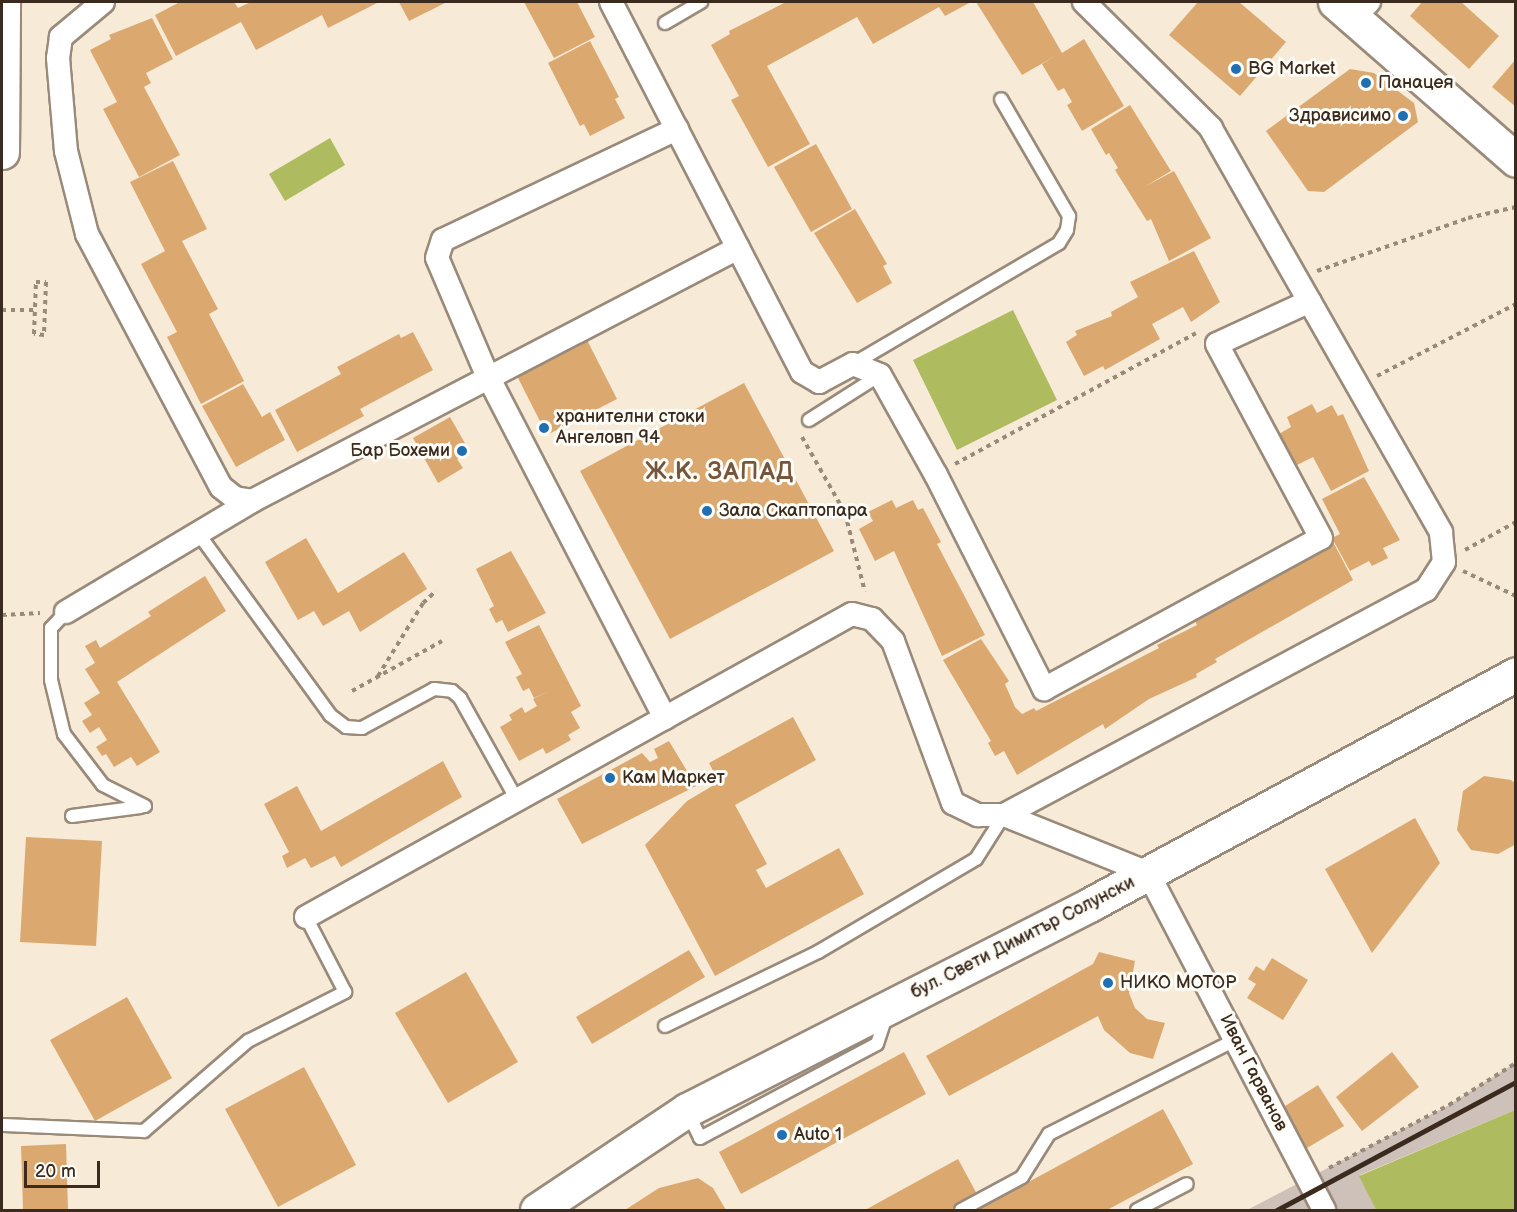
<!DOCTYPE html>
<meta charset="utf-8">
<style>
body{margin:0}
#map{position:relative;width:1517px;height:1212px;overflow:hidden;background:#f7ead7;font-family:"Balsamiq Sans",sans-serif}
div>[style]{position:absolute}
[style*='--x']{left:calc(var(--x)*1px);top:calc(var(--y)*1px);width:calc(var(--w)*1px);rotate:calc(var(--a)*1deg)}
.industrial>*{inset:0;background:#cec1ba}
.green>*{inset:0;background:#aebc5f}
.building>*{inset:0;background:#dba970}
.path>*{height:4px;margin-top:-2px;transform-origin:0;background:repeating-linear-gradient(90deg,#998a7a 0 4.5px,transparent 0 9px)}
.roads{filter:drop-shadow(2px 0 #998a7a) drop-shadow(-2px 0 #998a7a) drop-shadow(0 2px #998a7a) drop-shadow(0 -2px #998a7a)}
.lane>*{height:12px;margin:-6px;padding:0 6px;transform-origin:6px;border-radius:6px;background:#fff}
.street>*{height:22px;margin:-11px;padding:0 11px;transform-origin:11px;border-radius:11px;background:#fff}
.secondary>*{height:33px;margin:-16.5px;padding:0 16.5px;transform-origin:16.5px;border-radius:16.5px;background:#fff}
.rail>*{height:4.5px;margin:-2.25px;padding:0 2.25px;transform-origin:2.25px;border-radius:2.25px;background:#3b2a1e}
.dots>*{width:16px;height:16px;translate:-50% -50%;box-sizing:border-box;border:3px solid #fdfcf7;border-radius:50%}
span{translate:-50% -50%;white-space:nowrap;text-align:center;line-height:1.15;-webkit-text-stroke:6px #fdfcf7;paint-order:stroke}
.poi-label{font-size:18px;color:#3b2a1e}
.left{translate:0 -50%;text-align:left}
.right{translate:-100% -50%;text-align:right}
.street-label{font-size:18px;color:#3b2a1e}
.district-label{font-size:24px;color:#73563b;font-weight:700;letter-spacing:1.5px}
.frame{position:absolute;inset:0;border:3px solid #3b2a1e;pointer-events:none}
.scale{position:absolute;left:24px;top:1161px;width:76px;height:27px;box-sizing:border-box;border:3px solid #3b2a1e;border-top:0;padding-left:8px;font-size:18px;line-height:21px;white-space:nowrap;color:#3b2a1e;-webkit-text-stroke:4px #fdfcf7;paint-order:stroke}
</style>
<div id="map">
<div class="industrial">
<i style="clip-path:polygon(1515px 1063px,1515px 1110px,1360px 1175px,1376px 1210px,1247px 1210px,1449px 1105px)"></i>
</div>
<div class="green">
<i style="clip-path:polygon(330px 138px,345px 165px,285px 201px,269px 174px)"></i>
<i style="clip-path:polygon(1013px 310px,1057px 400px,957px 450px,913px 360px)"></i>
<i style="clip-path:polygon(1515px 1110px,1515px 1210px,1376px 1210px,1359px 1176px)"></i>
</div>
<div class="building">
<i style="clip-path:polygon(180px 2px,234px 2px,238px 8px,251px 2px,379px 2px,328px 28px,322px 15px,256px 50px,241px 22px,176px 56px,155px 15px)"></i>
<i style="clip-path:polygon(399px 2px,447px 2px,409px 21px)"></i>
<i style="clip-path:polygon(524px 2px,577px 2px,595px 37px,554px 58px)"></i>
<i style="clip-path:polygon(786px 2px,971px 2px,945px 16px,939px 7px,873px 44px,857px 17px,767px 66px,810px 144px,768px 167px,731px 100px,739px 96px,711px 45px,730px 34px,729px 31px)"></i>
<i style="clip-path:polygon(976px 2px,1033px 2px,1062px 53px,1084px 39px,1124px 106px,1082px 131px,1067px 105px,1072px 102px,1064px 88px,1058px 91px,1042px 64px,1057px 55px,1022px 75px)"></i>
<i style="clip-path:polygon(1198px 2px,1239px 2px,1286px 42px,1240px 96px,1169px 35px)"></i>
<i style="clip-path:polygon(1422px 2px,1461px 2px,1499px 36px,1469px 69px,1410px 16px)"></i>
<i style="clip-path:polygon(152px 18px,173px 59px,146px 73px,151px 83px,144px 87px,180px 155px,139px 177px,103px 109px,117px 102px,90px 50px,111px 39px,109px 35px)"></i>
<i style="clip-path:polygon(590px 41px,619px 97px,615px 99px,625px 118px,590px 136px,584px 124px,580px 126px,548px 63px)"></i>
<i style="clip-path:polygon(1516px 59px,1516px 107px,1492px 87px)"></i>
<i style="clip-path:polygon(1350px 69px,1374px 73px,1414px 103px,1418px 122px,1324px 192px,1308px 191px,1266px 131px)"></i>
<i style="clip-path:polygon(1130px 105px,1171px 171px,1144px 187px,1174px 171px,1211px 238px,1169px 261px,1151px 219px,1147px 221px,1115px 170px,1118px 168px,1109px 153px,1106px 155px,1091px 129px)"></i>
<i style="clip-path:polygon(816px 144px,852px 209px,811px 232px,774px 167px)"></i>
<i style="clip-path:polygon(173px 161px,207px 229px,182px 241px,218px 309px,209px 314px,244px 381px,201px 404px,167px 337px,177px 332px,141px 264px,165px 251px,130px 182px)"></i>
<i style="clip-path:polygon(855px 209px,887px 264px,883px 266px,892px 283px,857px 303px,814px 233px)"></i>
<i style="clip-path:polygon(1194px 251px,1220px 302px,1191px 322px,1183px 307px,1152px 324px,1160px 339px,1105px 370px,1103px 366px,1084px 376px,1066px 342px,1077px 335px,1075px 331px,1112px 316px,1111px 312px,1138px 297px,1130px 282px)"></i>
<i style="clip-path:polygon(413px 332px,433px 370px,360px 409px,364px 416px,297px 452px,275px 410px,341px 374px,337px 367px,399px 334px,401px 338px)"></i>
<i style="clip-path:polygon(587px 340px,617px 399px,547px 435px,517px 376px)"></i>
<i style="clip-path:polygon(744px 383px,834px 551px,670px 639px,580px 471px)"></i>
<i style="clip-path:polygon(243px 384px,262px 417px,270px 412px,285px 440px,236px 467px,202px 406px)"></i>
<i style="clip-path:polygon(1312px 404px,1317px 413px,1332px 405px,1338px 416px,1343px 414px,1369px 471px,1331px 491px,1313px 457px,1295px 466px,1277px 435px,1291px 427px,1287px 417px)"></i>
<i style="clip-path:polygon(450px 417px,470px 452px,457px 459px,463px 468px,438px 483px,413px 438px)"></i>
<i style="clip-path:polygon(1364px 477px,1400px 540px,1383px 548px,1388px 558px,1372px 566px,1369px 561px,1350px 571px,1332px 538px,1340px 534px,1322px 499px)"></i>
<i style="clip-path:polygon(892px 500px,896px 508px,913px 500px,918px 510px,923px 508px,941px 542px,937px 544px,985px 635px,942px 656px,894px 551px,875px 561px,859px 529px,873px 521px,868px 512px)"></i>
<i style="clip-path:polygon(306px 538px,338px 593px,404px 552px,427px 589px,360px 632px,349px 611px,323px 626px,314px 611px,298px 620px,265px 562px)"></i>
<i style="clip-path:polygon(1332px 540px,1353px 580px,1215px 659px,1217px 662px,1196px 674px,1197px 677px,1149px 699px,1105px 729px,1103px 724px,1017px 775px,1004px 751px,995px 756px,988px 743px,991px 741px,943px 660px,981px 639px,1009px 681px,1005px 684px,1015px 707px,1022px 714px,1034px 708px,1036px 711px,1159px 648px,1157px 645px,1197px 625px,1193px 617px)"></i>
<i style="clip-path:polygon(511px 551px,546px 613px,508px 632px,502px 620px,496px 623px,489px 609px,494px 606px,476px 569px)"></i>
<i style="clip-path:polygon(205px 576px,226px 611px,117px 682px,160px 752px,137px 766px,131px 757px,114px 767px,106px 754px,102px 756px,96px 747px,107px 740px,99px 727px,90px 733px,82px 721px,92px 715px,84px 703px,100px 693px,85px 669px,95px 663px,85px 646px,96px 640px,100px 648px,151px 616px,148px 612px)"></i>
<i style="clip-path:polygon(539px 625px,581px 706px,571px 712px,580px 728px,568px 735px,571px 740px,546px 754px,543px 748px,519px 761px,500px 727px,512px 720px,509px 715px,522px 707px,525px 713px,537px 706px,533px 699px,549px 691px,534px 698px,529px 688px,523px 691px,516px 677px,522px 674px,505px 642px)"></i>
<i style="clip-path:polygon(793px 717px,816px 760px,735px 805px,767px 864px,756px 870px,766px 888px,839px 848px,864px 894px,715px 976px,645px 845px,687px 801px,719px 782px,709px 763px)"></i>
<i style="clip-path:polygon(669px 741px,696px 786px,582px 844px,557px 799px,642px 753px,650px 762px,658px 758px,654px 749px)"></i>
<i style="clip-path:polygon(443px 761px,462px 797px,341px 867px,335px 856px,311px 868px,305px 858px,287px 868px,282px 856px,289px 852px,264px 804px,297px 786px,321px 831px)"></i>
<i style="clip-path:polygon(1484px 776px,1511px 780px,1516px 784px,1516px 844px,1498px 854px,1471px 850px,1457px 830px,1463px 791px)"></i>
<i style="clip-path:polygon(1415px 818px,1440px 863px,1372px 953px,1325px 869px)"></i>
<i style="clip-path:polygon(26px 837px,102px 841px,96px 946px,20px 942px)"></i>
<i style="clip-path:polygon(689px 950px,705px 977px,592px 1044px,576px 1017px)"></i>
<i style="clip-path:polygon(1099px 952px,1135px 961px,1129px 993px,1135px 1008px,1147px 1019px,1165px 1023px,1153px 1059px,1130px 1053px,1104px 1030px,1098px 1016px,949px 1096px,926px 1056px,1093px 964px)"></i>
<i style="clip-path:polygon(1272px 958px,1308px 980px,1283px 1020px,1247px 998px,1256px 984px,1248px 979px,1256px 966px,1264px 971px)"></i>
<i style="clip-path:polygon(466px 972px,518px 1062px,448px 1103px,395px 1013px)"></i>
<i style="clip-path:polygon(127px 997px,172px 1078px,95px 1121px,50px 1040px)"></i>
<i style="clip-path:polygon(904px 1052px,926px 1094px,741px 1194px,719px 1152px)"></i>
<i style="clip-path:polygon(1392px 1052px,1419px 1087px,1362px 1131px,1336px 1097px)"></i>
<i style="clip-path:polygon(304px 1067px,356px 1165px,278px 1207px,225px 1109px)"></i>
<i style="clip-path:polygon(1318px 1085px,1344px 1126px,1307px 1148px,1282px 1108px)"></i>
<i style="clip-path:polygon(1163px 1109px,1193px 1164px,1107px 1210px,977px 1210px)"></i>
<i style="clip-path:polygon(66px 1144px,68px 1210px,23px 1210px,21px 1146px)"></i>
<i style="clip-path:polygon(958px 1159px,978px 1196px,951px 1210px,865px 1210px)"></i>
<i style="clip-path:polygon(698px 1178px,713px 1188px,726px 1210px,625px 1210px,659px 1188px)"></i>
</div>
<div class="path">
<i style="--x:1317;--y:271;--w:160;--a:-19.3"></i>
<i style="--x:1468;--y:218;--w:49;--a:-12.9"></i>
<i style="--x:36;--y:282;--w:10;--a:0"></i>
<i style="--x:46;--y:282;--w:53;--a:92.2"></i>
<i style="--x:44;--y:335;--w:10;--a:-174"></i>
<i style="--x:34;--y:334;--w:52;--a:-87.8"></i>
<i style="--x:2;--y:310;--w:32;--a:0"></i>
<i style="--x:1377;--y:376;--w:157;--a:-27.4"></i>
<i style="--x:802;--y:437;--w:87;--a:60.5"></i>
<i style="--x:845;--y:513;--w:81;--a:75.8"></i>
<i style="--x:955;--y:464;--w:274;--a:-28.5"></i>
<i style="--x:1465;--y:550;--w:58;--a:-28.8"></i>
<i style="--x:1463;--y:571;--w:59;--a:25.3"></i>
<i style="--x:2;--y:615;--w:38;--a:-3"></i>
<i style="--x:378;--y:676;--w:86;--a:-58.3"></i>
<i style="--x:423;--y:603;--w:18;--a:-43"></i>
<i style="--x:352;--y:691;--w:103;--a:-29.1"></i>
<i style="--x:1329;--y:1168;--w:136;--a:-27.7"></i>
<i style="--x:1449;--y:1105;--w:79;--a:-32.1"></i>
</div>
<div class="roads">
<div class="lane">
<i style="--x:665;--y:23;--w:42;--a:-30.3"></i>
<i style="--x:853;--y:364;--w:239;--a:-30.4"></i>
<i style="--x:1059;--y:243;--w:15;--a:-58"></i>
<i style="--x:1067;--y:230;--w:14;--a:-82"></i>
<i style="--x:1069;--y:216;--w:135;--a:-120.2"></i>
<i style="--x:809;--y:420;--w:84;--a:-32.4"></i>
<i style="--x:198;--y:533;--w:225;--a:54"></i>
<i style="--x:330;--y:715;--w:20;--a:37"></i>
<i style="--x:346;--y:727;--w:16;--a:4"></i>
<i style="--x:362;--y:728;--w:82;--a:-28.4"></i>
<i style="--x:434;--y:689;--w:18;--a:6"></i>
<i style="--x:452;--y:691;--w:11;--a:41"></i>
<i style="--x:460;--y:698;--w:117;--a:60.8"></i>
<i style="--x:66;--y:612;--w:22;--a:133"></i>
<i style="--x:51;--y:628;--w:52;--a:90"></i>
<i style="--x:51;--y:680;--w:56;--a:76.5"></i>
<i style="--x:64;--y:734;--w:64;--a:52.6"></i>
<i style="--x:103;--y:785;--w:47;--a:26.6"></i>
<i style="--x:72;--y:816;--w:69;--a:-7.5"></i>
<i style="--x:665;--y:1026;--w:170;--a:-25.8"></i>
<i style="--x:818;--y:952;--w:183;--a:-30.5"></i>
<i style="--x:976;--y:859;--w:52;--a:-57.5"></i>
<i style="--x:687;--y:1111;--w:30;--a:64"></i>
<i style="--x:700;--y:1138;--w:200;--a:-28"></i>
<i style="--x:877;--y:1044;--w:32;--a:-72"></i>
<i style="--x:2;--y:1125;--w:142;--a:2.4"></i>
<i style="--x:144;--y:1131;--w:138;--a:-40.9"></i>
<i style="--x:248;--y:1041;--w:109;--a:-26.8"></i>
<i style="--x:345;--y:992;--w:85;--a:-117.5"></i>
<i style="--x:961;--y:1210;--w:69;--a:-28.4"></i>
<i style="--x:1022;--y:1177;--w:51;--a:-57.9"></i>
<i style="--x:1049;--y:1134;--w:211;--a:-26.8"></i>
<i style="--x:1137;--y:1210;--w:56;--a:-27.5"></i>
</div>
<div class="street">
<i style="--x:103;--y:2;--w:55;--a:140.2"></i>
<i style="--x:61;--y:37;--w:21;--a:98"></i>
<i style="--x:58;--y:58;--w:93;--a:85.1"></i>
<i style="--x:66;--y:151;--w:86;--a:75.8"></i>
<i style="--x:87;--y:234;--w:286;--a:62.1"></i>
<i style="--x:221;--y:487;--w:18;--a:38"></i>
<i style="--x:235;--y:498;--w:17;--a:10"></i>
<i style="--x:252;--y:501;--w:548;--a:-27.5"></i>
<i style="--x:611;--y:2;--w:416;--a:62.7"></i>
<i style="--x:802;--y:372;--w:20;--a:30"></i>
<i style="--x:819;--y:382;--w:38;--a:-28"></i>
<i style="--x:853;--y:364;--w:29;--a:22"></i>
<i style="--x:880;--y:375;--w:115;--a:60.8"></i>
<i style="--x:936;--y:475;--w:240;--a:63.2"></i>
<i style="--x:1044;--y:689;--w:315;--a:-28.6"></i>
<i style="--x:1321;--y:538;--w:220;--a:-118.2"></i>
<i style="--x:1217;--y:344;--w:102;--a:-24.8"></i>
<i style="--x:1354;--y:18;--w:22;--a:-47"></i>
<i style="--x:66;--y:612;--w:217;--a:-30.8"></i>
<i style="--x:665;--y:718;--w:386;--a:-117.4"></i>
<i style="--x:487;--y:375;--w:127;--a:-113.1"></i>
<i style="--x:437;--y:258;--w:19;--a:-72"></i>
<i style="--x:443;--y:240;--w:259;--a:-25.4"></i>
<i style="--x:1004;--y:815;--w:155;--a:21.9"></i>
<i style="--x:1148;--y:873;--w:380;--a:62.4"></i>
<i style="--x:306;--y:917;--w:624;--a:-29.03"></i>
<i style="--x:852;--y:614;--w:21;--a:14"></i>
<i style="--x:872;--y:619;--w:30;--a:46"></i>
<i style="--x:893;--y:641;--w:173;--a:69.7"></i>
<i style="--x:953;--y:803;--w:28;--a:26"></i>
<i style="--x:978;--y:815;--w:26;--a:0"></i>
<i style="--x:1004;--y:815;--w:478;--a:-28.1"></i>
<i style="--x:1426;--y:590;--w:33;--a:-57"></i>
<i style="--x:1444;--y:562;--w:30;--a:-96"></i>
<i style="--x:1441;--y:532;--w:465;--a:-119.7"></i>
<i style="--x:1211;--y:128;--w:179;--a:-135.2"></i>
</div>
<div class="secondary">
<i style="--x:1335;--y:2;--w:240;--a:41.1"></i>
<i style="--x:2;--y:152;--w:150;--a:-89.6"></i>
<i style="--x:537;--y:1210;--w:180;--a:-33.7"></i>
<i style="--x:687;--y:1110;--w:453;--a:-27"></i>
<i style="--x:1091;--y:904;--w:483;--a:-28.4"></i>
</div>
</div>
<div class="rail">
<i style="--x:1277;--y:1210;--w:271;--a:-28.2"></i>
</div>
<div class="dots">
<i style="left:1236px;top:69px;background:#1f6fb2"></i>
<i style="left:1366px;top:83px;background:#1f6fb2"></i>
<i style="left:1403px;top:116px;background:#1f6fb2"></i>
<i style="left:544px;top:428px;background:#1f6fb2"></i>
<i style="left:462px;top:451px;background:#1f6fb2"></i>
<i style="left:707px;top:511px;background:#1f6fb2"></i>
<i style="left:610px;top:778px;background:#1f6fb2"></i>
<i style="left:1108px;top:983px;background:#1f6fb2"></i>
<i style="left:782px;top:1135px;background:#1f6fb2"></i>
</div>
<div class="poi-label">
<span class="left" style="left:1248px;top:69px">BG Market</span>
<span class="left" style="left:1378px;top:83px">Панацея</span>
<span class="right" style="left:1391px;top:116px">Здрависимо</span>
<span class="left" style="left:556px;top:428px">хранителни стоки<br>Ангеловп 94</span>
<span class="right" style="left:450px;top:451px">Бар Бохеми</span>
<span class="left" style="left:719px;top:511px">Зала Скаптопара</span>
<span class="left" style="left:622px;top:778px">Кам Маркет</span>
<span class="left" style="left:1120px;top:983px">НИКО МОТОР</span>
<span class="left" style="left:794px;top:1135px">Auto 1</span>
</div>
<div class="street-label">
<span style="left:1023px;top:938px;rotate:-27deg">бул. Свети Димитър Солунски</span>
<span style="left:1253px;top:1073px;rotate:63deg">Иван Гарванов</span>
</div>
<div class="district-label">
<span style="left:720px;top:472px">Ж.К. ЗАПАД</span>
</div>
<div class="frame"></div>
<div class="scale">20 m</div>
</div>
